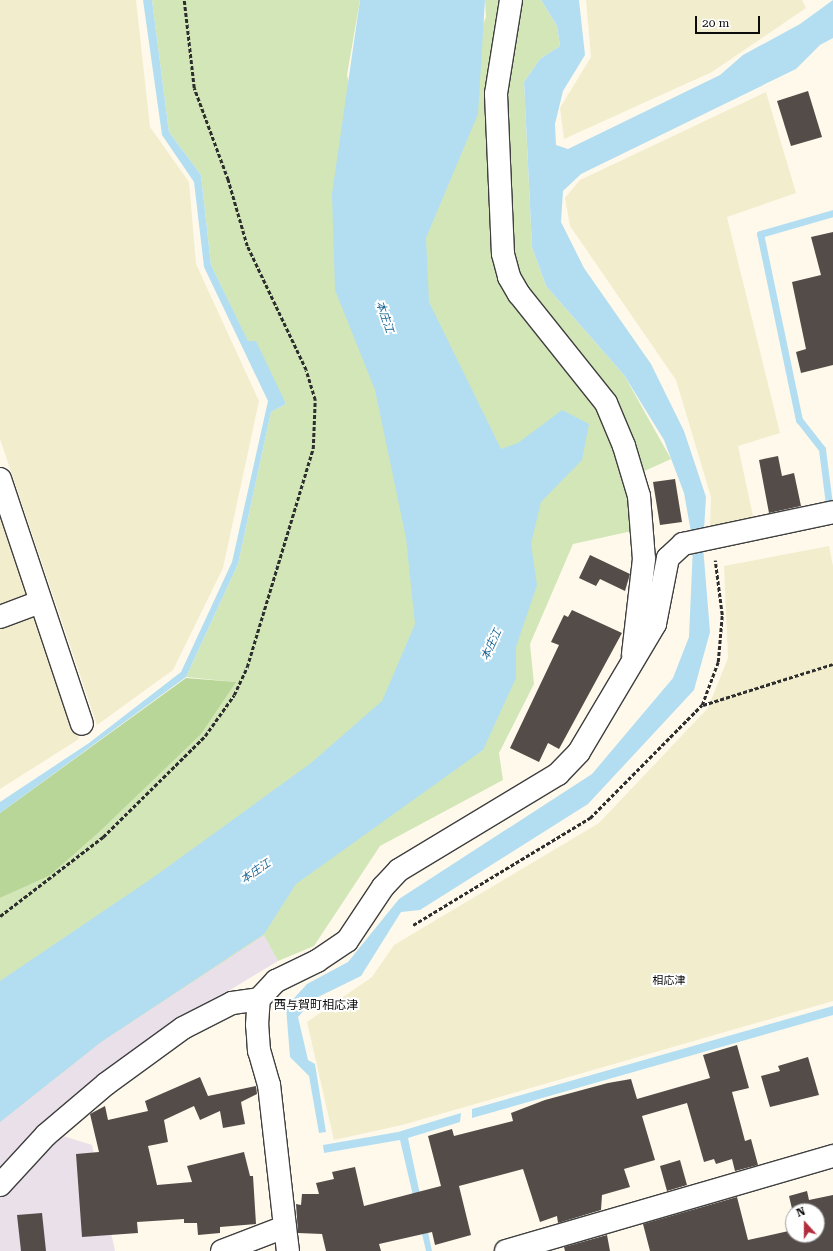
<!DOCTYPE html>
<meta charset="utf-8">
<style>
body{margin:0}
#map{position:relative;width:833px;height:1251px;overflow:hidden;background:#fef9eb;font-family:"Roboto Serif","Noto Sans JP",serif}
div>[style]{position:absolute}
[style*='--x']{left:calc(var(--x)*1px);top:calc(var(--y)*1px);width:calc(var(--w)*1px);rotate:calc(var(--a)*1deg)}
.industrial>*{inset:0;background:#e9e0ea}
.farmland>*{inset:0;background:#f2edcd}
.green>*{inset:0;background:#d2e6b7}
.forest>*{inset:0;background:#b7d698}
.water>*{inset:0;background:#b3def2}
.stream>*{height:7px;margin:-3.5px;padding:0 3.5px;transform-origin:3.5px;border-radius:3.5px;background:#b3def2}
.building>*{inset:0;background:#544c49}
.path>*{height:2.5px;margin-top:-1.25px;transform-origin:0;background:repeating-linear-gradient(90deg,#2e2e2e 0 4px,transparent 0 6px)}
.roads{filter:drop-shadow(1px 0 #3f3f3f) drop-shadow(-1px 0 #3f3f3f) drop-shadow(0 1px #3f3f3f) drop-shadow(0 -1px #3f3f3f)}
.minor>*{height:22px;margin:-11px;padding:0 11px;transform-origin:11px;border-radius:11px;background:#fff}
span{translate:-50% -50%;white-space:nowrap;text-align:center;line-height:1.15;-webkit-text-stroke:4px #fff;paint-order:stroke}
.water-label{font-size:11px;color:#1d6896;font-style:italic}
.neighbourhood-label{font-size:11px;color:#0c0c0c}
.quarter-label{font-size:12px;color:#0c0c0c}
.north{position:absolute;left:785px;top:1203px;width:40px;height:40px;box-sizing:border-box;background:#fff;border:1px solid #9e9e9e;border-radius:50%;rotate:339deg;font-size:11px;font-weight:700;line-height:16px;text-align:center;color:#0c0c0c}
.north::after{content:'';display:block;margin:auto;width:14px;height:18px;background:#b32c3b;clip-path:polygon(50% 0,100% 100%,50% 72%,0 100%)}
.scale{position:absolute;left:695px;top:16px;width:65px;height:18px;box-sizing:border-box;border:2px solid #0c0c0c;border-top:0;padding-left:5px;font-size:12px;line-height:14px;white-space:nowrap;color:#0c0c0c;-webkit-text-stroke:3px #fff;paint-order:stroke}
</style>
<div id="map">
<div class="industrial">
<i style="clip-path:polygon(264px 934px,278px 961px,182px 1019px,44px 1130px,92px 1145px,115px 1251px,0 1251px,0 981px)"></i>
</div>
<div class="farmland">
<i style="clip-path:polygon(0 0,136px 0,150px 127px,189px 182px,196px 264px,259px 401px,223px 568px,173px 670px,97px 725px,0 439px)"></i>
<i style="clip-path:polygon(586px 0,802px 0,806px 8px,712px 72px,564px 139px,560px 108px,591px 57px)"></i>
<i style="clip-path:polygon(766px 92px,796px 193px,727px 217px,780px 433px,738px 446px,754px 521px,710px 529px,711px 497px,676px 380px,570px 226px,565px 198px,580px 180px)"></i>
<i style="clip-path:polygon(0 498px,32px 595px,0 607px)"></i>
<i style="clip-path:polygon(829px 546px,833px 566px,833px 1001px,402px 1125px,334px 1140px,307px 1022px,372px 977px,394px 945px,599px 823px,708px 708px,728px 658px,724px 566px)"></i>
<i style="clip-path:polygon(37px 611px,79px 739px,0 789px,0 625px)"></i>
</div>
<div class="green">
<i style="clip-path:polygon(152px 0,360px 0,347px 75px,447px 542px,425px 685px,0 994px,0 898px,49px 876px,235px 682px,186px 677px,238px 564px,271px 412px,286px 404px,248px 342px,211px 265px,201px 175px,169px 132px)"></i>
<i style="clip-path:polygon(485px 0,541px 0,557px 26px,560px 46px,540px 59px,524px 82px,532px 247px,546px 286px,624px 375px,671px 459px,627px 479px,632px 531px,573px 544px,530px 644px,534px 684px,499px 753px,503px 780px,380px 846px,314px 946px,278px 961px,264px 935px,101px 1042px,0 1122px,0 1063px,483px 750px,509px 475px,408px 303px,407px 205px,486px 17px)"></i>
</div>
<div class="forest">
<i style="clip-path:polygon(186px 678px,236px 682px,201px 734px,99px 832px,49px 876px,0 898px,0 813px)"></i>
</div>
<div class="water">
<i style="clip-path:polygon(143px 0,152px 0,169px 132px,201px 175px,211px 265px,248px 341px,256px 341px,286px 404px,271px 412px,238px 564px,186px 677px,0 813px,0 802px,89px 743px,181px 672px,232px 562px,268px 401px,204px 267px,194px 182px,162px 135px)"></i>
<i style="clip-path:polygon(360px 0,485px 0,478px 114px,426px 238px,429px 302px,501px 449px,518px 443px,562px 410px,589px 424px,582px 460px,541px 502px,531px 544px,537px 585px,516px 647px,516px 678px,483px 750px,296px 884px,264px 934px,101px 1042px,0 1122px,0 981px,151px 879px,311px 763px,382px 701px,415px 624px,406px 538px,375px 390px,335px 290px,332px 194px)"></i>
<i style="clip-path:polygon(541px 0,579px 0,585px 55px,563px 91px,555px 124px,556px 145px,568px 149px,720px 75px,743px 55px,800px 24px,833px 0,833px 38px,820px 45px,796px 69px,581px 174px,563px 191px,561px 222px,584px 268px,651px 364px,684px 431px,706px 497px,704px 530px,691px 532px,684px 493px,664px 440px,624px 375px,546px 286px,532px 247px,524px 82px,540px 59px,560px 46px,557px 26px)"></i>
<i style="clip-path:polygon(693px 546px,703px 546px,710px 632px,694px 690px,588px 804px,420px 910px,401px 912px,361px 976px,314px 999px,298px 1017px,308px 1060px,315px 1064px,326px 1132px,319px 1133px,309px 1076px,290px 1057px,286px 1007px,307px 984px,348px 962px,399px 899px,592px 774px,673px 678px,689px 637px)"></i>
<i style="clip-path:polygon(833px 1006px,833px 1015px,472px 1118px,472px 1109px)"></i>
<i style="clip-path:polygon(461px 1113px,460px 1122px,408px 1138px,432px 1251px,426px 1251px,400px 1140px,324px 1153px,323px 1145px,398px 1132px)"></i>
</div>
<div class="stream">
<i style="--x:829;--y:504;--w:55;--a:-97.3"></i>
<i style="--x:822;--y:449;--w:37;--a:-128"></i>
<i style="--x:799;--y:420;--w:190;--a:-101.8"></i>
<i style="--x:760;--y:234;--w:76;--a:-16"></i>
</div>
<div class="building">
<i style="clip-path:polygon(808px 91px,822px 137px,791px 146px,777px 101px)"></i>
<i style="clip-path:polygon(833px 232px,833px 365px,801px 373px,796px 352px,806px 349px,792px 282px,821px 275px,811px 237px)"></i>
<i style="clip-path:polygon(778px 456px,782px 476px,794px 473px,801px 506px,769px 513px,759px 460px)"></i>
<i style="clip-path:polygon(675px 479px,682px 522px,660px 525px,653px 482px)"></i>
<i style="clip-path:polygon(590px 555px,630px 574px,625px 591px,600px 579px,596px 586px,579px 578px)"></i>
<i style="clip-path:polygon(572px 610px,622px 633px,559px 749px,548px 743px,539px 762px,510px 748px,559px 645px,551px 642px,564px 615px,568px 617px)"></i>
<i style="clip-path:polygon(737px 1045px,749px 1088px,732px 1092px,745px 1141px,751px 1139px,758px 1165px,735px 1171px,732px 1159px,716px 1164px,714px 1159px,704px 1162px,687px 1103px,642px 1116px,655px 1160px,624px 1169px,630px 1187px,602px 1195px,601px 1210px,558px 1223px,557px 1216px,540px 1222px,523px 1169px,459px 1186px,471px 1235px,435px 1245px,432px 1232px,379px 1244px,381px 1251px,326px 1251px,322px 1234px,298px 1233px,296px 1204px,301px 1205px,302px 1194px,319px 1194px,316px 1183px,334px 1179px,332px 1172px,355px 1167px,364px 1206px,441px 1186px,428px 1136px,452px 1129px,454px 1136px,513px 1121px,511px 1113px,545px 1100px,608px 1083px,631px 1079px,637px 1099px,710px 1078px,703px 1055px)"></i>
<i style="clip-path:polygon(808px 1057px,819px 1095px,770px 1107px,761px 1076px,780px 1071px,778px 1066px)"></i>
<i style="clip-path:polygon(200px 1077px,208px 1096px,256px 1086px,257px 1094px,241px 1102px,245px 1124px,223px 1128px,220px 1111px,200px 1120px,194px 1106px,164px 1120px,168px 1142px,148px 1146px,157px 1185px,192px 1182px,187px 1166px,244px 1152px,250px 1176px,253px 1176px,256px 1224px,220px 1227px,220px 1233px,198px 1235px,197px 1223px,184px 1223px,184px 1219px,137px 1222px,138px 1233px,82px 1237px,76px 1154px,99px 1152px,90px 1114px,105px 1106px,108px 1120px,148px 1111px,145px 1101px)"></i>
<i style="clip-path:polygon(680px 1160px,687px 1185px,667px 1191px,660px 1166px)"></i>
<i style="clip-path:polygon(807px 1191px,809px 1200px,833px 1195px,833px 1251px,650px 1251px,643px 1224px,737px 1197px,748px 1240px,793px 1230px,793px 1235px,817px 1235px,817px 1211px,793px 1213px,789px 1196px)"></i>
<i style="clip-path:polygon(42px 1213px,46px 1251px,21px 1251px,17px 1215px)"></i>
<i style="clip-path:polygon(607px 1235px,610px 1251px,565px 1251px,564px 1247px)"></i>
</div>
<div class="path">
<i style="--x:703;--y:705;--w:136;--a:-17.5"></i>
<i style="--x:0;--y:916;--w:130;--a:-37.5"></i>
<i style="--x:103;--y:837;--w:144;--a:-44.7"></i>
<i style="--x:205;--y:736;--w:50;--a:-54.7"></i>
<i style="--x:234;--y:695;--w:31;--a:-65"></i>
<i style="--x:247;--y:667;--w:228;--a:-73.2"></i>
<i style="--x:313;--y:449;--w:49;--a:-87.7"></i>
<i style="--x:315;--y:400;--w:31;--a:-107"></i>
<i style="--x:306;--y:370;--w:137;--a:-115.4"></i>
<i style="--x:247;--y:246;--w:69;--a:-106.1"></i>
<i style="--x:228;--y:180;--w:98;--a:-110.3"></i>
<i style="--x:194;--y:88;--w:89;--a:-96.5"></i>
<i style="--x:413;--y:925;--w:207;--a:-31.2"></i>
<i style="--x:590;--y:818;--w:159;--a:-45.3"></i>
<i style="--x:702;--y:705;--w:46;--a:-69.6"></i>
<i style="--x:718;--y:662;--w:47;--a:-85.1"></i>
<i style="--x:722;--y:615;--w:55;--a:-97.3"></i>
</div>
<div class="roads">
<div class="minor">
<i style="--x:511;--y:0;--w:95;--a:99.1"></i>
<i style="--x:496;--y:94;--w:160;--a:87.5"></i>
<i style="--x:503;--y:254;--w:24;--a:75"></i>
<i style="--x:509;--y:277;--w:20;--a:60"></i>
<i style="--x:519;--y:294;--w:139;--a:51.4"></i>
<i style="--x:606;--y:403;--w:47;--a:67.3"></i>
<i style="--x:624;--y:446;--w:52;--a:73.3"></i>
<i style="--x:639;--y:496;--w:63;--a:85.5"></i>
<i style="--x:644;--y:559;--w:96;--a:96.6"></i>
<i style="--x:0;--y:479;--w:258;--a:71.5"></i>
<i style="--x:0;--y:617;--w:43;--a:-20.6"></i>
<i style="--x:0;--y:1185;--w:68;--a:-47.4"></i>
<i style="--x:46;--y:1135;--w:79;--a:-40.4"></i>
<i style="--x:106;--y:1084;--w:95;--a:-36"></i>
<i style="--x:183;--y:1028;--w:55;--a:-27"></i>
<i style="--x:232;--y:1003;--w:27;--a:-8"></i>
<i style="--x:285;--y:1227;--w:143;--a:-96.4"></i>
<i style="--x:269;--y:1085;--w:35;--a:-106"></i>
<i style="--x:259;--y:1051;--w:26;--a:-94"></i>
<i style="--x:257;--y:1025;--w:26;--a:-86"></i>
<i style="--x:259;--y:999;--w:25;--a:-47"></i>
<i style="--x:276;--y:981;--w:46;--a:-26"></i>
<i style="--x:317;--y:961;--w:36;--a:-34"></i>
<i style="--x:347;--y:941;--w:65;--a:-56.3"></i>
<i style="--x:383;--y:887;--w:23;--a:-47"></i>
<i style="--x:399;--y:870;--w:186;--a:-31.1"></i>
<i style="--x:558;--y:774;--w:30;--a:-46"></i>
<i style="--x:579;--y:752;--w:149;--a:-59.3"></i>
<i style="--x:655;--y:624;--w:67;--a:-78.9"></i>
<i style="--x:668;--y:558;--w:21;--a:-43"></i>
<i style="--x:683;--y:544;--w:153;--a:-12"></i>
<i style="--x:222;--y:1251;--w:67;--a:-20.9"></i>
<i style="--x:285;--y:1227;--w:24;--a:83"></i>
<i style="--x:506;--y:1251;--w:341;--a:-16.2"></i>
</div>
</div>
<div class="water-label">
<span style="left:384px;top:317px;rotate:72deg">本庄江</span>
<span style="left:492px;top:645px;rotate:-65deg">本庄江</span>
<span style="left:256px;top:872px;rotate:-34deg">本庄江</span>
</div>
<div class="neighbourhood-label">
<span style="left:669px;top:981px">相応津</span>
</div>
<div class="quarter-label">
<span style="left:316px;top:1006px">西与賀町相応津</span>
</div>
<div class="north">N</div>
<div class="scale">20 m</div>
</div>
